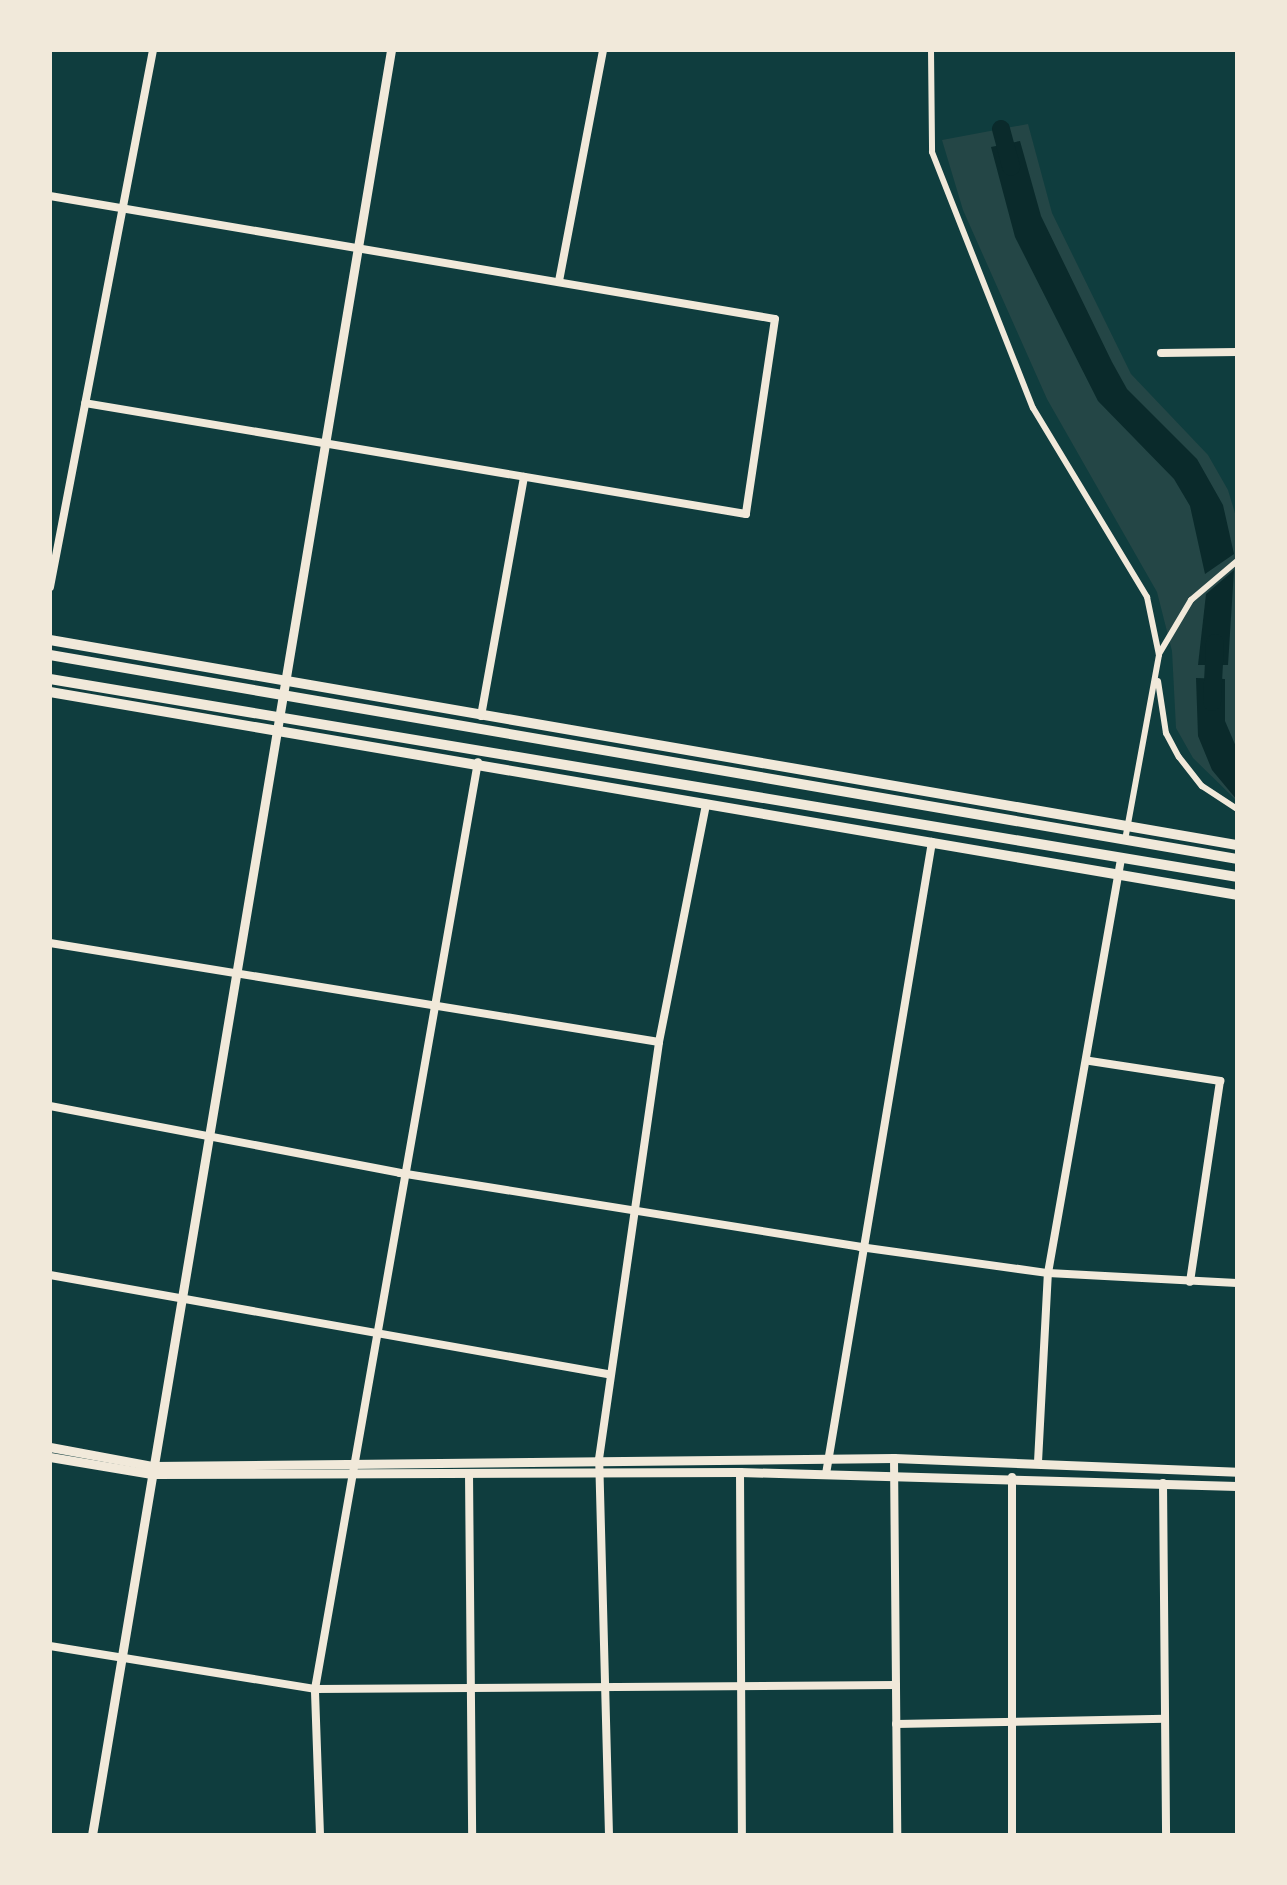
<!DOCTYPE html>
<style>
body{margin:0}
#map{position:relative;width:1287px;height:1885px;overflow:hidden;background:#0f3d3e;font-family:Poppins,sans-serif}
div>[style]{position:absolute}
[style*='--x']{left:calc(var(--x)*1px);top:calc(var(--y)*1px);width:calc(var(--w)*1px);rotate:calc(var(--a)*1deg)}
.green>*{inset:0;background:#244646}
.water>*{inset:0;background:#0a2a2b}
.river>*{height:18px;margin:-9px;padding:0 9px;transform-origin:9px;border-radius:9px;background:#0a2a2b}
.minor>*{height:6px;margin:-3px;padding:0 3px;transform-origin:3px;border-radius:3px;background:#f1e9da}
.tertiary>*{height:8px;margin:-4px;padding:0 4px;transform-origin:4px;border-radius:4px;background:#f1e9da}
.secondary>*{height:9px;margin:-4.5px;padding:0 4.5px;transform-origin:4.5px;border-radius:4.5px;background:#f1e9da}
.primary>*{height:10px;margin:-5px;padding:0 5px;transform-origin:5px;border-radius:5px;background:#f1e9da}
span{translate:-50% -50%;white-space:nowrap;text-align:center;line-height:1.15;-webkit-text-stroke:10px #f1e9da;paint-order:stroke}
.frame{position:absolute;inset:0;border:52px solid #f1e9da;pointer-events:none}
</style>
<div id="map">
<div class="green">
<i style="clip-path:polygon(1028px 124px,1052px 213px,1131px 374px,1208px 455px,1228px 490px,1237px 520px,1237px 801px,1193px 758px,1176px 728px,1172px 651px,1157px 592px,1047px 399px,963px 210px,942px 140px)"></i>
</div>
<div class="water">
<i style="clip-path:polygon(1020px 141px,1041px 216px,1112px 362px,1127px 389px,1197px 459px,1223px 505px,1234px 554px,1205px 574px,1190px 506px,1174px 479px,1098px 401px,1015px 237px,991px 147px)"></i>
<i style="clip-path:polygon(1234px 570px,1228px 665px,1198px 665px,1206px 594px)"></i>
<i style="clip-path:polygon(1196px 678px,1225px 679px,1225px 721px,1237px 749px,1237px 800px,1212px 770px,1198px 736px)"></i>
</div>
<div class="river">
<i style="--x:1001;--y:129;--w:39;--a:75"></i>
<i style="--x:1212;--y:702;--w:59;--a:-87.1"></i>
</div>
<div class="minor">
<i style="--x:931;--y:50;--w:102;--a:89.4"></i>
<i style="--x:932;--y:152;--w:275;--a:68.5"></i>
<i style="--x:1033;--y:408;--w:221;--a:58.9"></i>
<i style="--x:1147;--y:597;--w:59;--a:78.3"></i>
<i style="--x:1159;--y:655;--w:188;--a:100.4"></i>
<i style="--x:1159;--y:654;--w:63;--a:-59.3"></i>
<i style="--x:1191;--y:600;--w:60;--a:-40.3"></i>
<i style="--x:1158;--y:681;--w:53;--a:81.3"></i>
<i style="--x:1166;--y:733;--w:27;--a:62"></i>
<i style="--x:1179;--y:757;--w:37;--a:52"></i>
<i style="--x:1202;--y:786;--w:42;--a:33.3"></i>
</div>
<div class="tertiary">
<i style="--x:50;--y:196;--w:735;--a:9.63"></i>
<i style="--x:775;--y:319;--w:197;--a:98.5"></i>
<i style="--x:746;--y:514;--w:670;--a:-170.47"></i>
<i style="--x:559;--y:281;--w:235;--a:-79.2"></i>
<i style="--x:1161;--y:353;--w:76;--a:-0.8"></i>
<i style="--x:50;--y:587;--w:547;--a:-79.14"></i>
<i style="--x:481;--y:716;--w:243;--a:-79.8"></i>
<i style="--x:50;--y:943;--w:617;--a:9.23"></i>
<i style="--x:1090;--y:1061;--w:132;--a:8.7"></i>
<i style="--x:1220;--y:1081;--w:203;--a:98.5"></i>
<i style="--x:50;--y:1106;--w:356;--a:10.8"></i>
<i style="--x:400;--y:1173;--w:466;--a:9.1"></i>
<i style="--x:860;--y:1247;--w:190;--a:7.9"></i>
<i style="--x:1048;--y:1273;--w:189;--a:3"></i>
<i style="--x:50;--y:1275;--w:566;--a:10.08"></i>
<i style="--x:894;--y:1458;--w:377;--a:89.5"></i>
<i style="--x:1038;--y:1462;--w:189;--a:-87"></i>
<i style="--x:1048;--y:1273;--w:419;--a:-80"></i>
<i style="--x:740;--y:1472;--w:363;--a:89.7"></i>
<i style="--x:469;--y:1473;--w:362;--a:89.5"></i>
<i style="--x:826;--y:1474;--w:641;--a:-80.48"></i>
<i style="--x:1012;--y:1477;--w:358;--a:90"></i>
<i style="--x:1163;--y:1483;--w:352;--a:89.5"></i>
<i style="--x:50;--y:1646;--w:268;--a:9.2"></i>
<i style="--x:315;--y:1689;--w:581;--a:-0.39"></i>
<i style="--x:896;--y:1724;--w:269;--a:-1.1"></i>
<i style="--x:320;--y:1835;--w:146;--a:-92"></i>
<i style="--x:315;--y:1689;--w:941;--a:-80.03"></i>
<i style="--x:609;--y:1835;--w:376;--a:-91.5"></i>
<i style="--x:599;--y:1459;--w:421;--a:-81.8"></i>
<i style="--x:659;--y:1042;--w:243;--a:-78.8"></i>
</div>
<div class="secondary">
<i style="--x:50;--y:1447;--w:105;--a:10.5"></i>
<i style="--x:153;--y:1466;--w:741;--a:-0.62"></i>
<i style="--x:894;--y:1458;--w:343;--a:2.3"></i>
<i style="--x:50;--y:1457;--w:103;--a:9.5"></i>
<i style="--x:152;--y:1474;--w:588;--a:-0.19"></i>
<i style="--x:740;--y:1472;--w:497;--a:1.6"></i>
<i style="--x:92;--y:1835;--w:1810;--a:-80.49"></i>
</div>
<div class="primary">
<i style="--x:50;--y:640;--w:1205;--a:9.8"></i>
<i style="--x:50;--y:655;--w:1204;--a:9.75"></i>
<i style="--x:50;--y:679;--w:1203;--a:9.47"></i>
<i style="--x:50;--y:692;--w:1204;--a:9.7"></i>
</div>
<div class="frame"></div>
</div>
